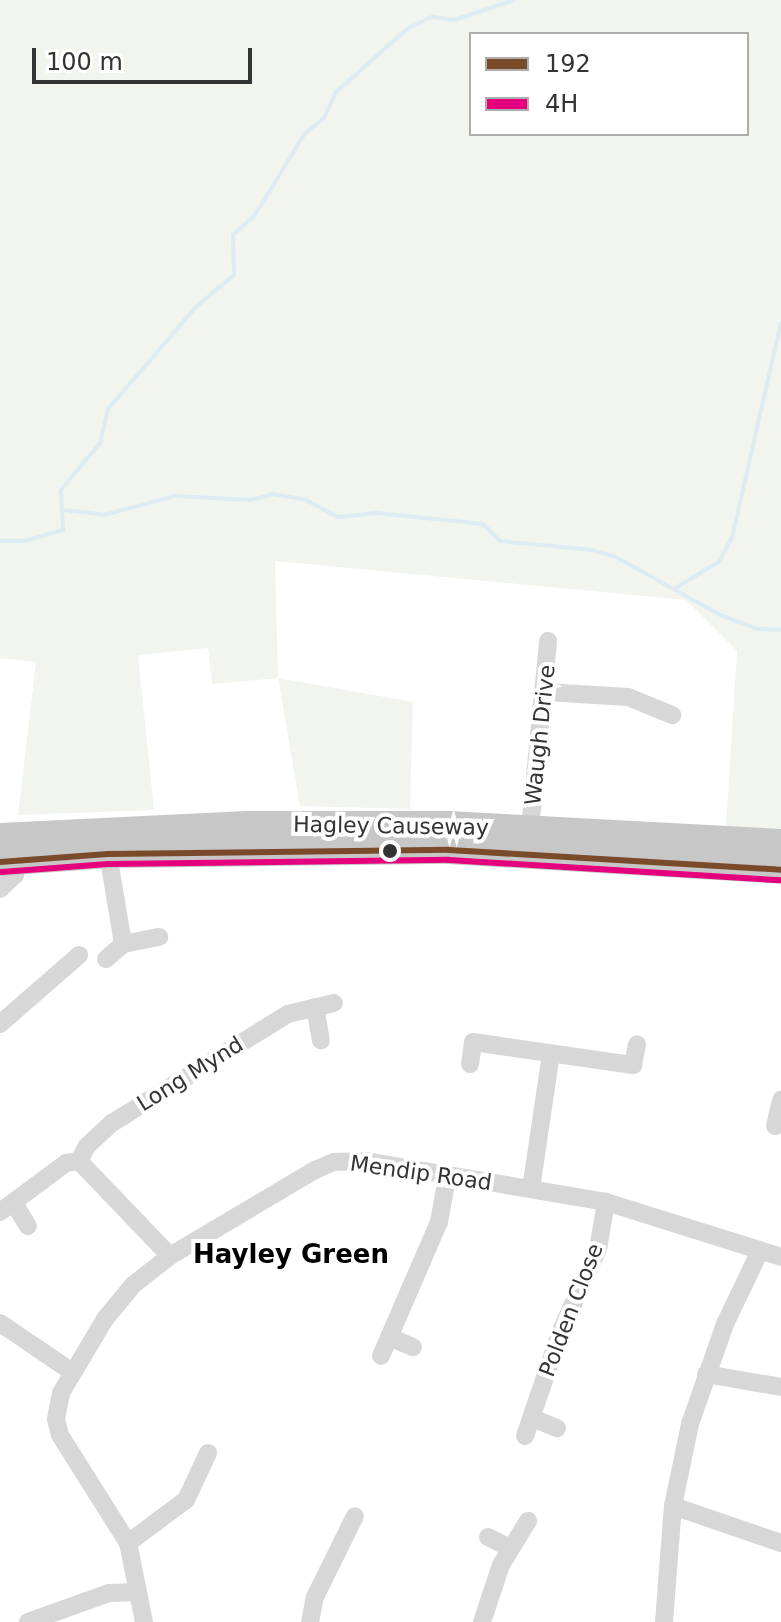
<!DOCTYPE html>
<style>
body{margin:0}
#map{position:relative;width:781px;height:1622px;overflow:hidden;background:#fff;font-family:"DejaVu Sans",sans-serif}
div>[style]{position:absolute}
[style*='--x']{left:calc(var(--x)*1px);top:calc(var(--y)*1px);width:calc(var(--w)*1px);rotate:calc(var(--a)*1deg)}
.green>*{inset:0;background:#f1f5ed}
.stream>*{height:4px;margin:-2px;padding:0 2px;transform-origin:2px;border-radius:2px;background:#ddebf3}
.minor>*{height:18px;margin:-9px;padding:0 9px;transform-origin:9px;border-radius:9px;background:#d7d7d7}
.trunk>*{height:28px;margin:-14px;padding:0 14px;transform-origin:14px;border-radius:14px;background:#c7c7c7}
.bus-1>*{height:6px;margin:-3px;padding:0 3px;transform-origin:3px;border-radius:3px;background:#7a4b2a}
.bus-2>*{height:6px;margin:-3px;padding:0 3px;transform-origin:3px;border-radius:3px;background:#e5007d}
.dots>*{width:22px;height:22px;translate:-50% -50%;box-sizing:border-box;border:4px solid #fff;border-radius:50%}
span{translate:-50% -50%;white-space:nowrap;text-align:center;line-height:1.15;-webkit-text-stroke:8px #fff;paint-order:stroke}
.street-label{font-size:22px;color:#333}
.quarter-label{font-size:26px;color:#000;font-weight:700}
.legend{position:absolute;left:469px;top:32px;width:280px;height:104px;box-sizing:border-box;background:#fff;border:2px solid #adadad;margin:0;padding:10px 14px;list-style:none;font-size:24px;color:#333}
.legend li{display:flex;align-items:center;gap:16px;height:40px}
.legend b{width:40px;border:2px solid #adadad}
.scale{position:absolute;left:32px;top:48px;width:220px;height:36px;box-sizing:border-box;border:4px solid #333;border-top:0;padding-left:10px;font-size:24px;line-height:28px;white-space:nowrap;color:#333;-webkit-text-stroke:6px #fff;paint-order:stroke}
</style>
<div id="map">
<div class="green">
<i style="clip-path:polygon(evenodd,0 0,781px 0,781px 831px,726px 827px,737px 651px,686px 600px,275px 561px,278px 678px,413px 702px,410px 809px,300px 806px,278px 678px,212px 684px,208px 648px,138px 655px,154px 810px,18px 815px,36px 662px,0 658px,0 0,471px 34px,747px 34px,747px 134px,471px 134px,471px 34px)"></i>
</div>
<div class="stream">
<i style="--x:65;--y:510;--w:39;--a:7"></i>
<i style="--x:104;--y:515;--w:73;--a:-15"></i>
<i style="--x:175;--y:496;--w:76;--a:3"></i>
<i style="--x:251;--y:500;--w:23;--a:-15"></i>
<i style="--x:273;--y:494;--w:34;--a:10"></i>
<i style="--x:306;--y:500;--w:36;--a:28"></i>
<i style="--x:338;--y:517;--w:39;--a:-6"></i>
<i style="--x:377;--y:513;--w:107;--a:5.9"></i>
<i style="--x:483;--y:524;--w:24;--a:45"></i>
<i style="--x:500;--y:541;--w:92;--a:5.6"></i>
<i style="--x:592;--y:550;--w:25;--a:16"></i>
<i style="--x:616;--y:557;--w:119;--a:29.1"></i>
<i style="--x:720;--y:615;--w:40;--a:20.2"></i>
<i style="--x:758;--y:629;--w:23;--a:2"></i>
<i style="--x:0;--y:541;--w:24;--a:0"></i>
<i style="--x:24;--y:541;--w:41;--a:-15.8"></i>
<i style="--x:63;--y:530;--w:40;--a:-92.9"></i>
<i style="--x:61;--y:490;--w:61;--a:-50.3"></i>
<i style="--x:100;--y:443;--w:35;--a:-77"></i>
<i style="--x:108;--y:409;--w:135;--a:-49.2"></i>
<i style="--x:196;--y:307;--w:50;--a:-40.1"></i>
<i style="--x:234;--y:275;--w:40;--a:-91.4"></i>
<i style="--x:233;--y:235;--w:30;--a:-42"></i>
<i style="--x:255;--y:215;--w:96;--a:-58.6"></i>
<i style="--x:305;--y:133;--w:24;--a:-38"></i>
<i style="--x:324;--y:118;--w:29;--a:-65"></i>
<i style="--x:336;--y:92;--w:95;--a:-41.6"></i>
<i style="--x:407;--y:29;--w:28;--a:-26"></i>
<i style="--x:432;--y:17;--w:22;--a:8"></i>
<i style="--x:454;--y:20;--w:63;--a:-18.4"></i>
<i style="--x:675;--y:588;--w:51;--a:-30.6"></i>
<i style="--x:719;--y:562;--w:27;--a:-62"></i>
<i style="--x:732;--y:538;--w:221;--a:-77.2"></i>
</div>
<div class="minor">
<i style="--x:546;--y:692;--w:82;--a:3.5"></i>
<i style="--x:628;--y:697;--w:48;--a:22.2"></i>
<i style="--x:530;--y:829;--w:189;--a:-84.5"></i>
<i style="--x:108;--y:854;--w:91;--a:80.5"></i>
<i style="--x:123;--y:944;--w:37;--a:-11"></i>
<i style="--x:0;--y:889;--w:21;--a:-43"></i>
<i style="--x:15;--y:875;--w:15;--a:-98"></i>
<i style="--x:106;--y:959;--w:23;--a:-41"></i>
<i style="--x:315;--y:1007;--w:34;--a:80"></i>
<i style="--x:0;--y:1024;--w:105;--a:-41.1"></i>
<i style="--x:470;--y:1064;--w:22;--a:-82"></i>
<i style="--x:473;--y:1042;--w:162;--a:8.2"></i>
<i style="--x:633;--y:1065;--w:21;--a:-79"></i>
<i style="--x:775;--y:1126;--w:27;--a:-77"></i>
<i style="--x:531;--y:1189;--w:136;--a:-81.6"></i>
<i style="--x:14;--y:1203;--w:27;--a:59"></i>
<i style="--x:0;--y:1212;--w:82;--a:-36.6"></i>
<i style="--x:66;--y:1163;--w:13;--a:-9"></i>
<i style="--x:170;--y:1256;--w:132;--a:-133.8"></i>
<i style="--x:79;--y:1161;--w:17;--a:-62"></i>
<i style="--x:87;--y:1146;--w:34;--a:-43"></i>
<i style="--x:112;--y:1123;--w:207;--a:-31.8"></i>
<i style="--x:288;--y:1014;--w:47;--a:-13.4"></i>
<i style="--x:0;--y:1323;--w:86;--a:34.1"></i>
<i style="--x:389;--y:1337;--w:26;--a:23"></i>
<i style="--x:381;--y:1356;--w:146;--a:-66.6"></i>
<i style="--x:439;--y:1222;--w:45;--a:-79.7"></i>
<i style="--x:706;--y:1374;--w:76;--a:9.8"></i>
<i style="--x:532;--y:1418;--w:27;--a:22"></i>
<i style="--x:525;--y:1436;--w:109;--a:-71.2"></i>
<i style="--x:560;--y:1333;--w:92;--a:-65.7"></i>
<i style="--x:598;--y:1249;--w:48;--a:-80.3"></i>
<i style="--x:673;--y:1506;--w:114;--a:18.9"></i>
<i style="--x:488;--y:1537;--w:25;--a:27"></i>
<i style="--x:128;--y:1543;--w:72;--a:-36.6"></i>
<i style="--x:186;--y:1500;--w:52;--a:-64.9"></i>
<i style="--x:28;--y:1622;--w:86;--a:-19.7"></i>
<i style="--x:109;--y:1593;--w:29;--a:-2"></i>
<i style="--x:144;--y:1622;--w:81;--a:-101.4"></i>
<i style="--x:128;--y:1543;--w:128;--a:-122.2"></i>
<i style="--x:60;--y:1435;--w:16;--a:-104"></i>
<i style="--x:56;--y:1419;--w:26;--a:-79"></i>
<i style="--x:61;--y:1393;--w:86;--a:-59.3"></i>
<i style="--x:105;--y:1319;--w:44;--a:-50.5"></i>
<i style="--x:133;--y:1285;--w:47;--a:-38.1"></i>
<i style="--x:170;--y:1256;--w:169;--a:-30.7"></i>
<i style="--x:315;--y:1170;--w:21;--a:-23"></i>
<i style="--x:334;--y:1162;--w:32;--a:-2"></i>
<i style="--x:366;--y:1161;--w:243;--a:9.7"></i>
<i style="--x:606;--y:1202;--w:183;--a:17.4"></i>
<i style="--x:310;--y:1622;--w:25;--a:-79"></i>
<i style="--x:315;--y:1597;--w:90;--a:-63.7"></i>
<i style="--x:482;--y:1622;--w:60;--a:-71.6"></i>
<i style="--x:501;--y:1565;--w:52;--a:-58.5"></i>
<i style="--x:664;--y:1622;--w:116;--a:-85.6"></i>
<i style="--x:673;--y:1506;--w:84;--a:-78.3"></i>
<i style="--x:690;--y:1424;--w:106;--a:-70.7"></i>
<i style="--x:725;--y:1324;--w:79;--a:-64.4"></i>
</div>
<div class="trunk">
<i style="--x:0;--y:837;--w:247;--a:-2.8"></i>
<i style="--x:247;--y:825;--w:201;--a:0"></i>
<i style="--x:448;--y:825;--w:333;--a:3.1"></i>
<i style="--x:0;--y:862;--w:108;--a:-4.2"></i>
<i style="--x:108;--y:854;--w:341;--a:-0.7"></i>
<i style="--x:449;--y:850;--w:333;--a:3.4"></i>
</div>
<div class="bus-1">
<i style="--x:0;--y:862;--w:108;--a:-4.2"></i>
<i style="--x:108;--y:854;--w:341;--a:-0.7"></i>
<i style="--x:449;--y:850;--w:333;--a:3.4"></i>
</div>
<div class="bus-2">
<i style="--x:1;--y:872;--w:107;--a:-4.3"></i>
<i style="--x:108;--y:864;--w:341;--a:-0.7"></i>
<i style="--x:449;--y:860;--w:332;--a:3.5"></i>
</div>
<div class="dots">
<i style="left:390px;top:851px;background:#333"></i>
</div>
<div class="street-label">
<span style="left:540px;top:735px;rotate:-84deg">Waugh Drive</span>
<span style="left:391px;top:826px;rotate:1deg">Hagley Causeway</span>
<span style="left:190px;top:1074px;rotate:-32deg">Long Mynd</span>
<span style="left:421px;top:1173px;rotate:8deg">Mendip Road</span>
<span style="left:571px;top:1310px;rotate:-69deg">Polden Close</span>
</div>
<div class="quarter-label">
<span style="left:291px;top:1255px">Hayley Green</span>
</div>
<ul class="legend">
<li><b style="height:10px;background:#7a4b2a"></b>192</li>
<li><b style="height:10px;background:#e5007d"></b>4H</li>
</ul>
<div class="scale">100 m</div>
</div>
